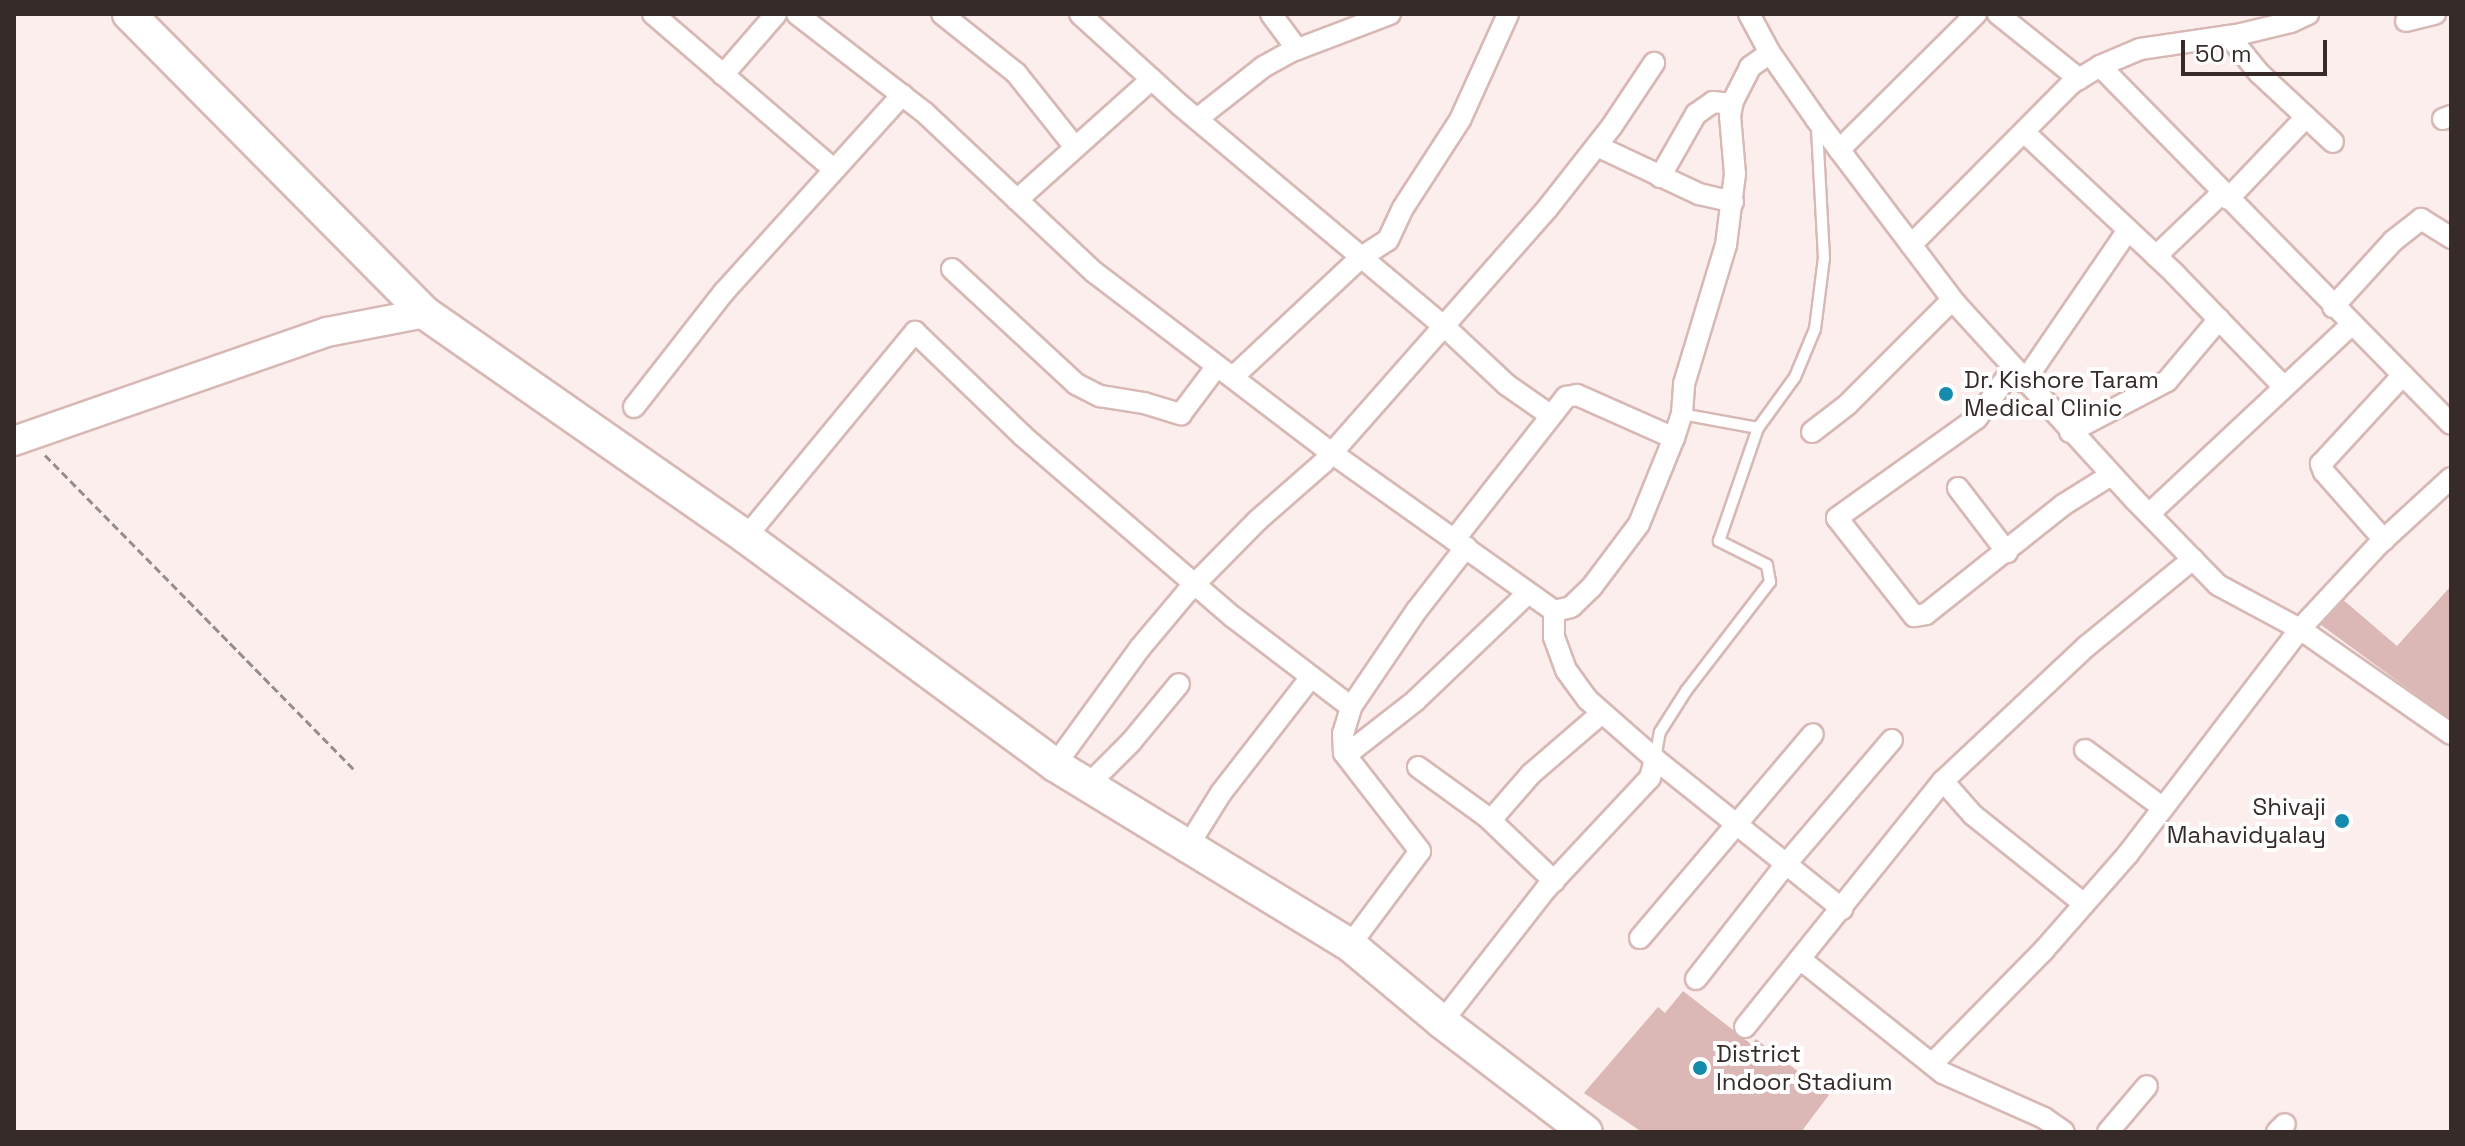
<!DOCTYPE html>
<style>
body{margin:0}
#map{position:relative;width:2465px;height:1146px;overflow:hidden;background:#fbeeed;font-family:"Space Grotesk",sans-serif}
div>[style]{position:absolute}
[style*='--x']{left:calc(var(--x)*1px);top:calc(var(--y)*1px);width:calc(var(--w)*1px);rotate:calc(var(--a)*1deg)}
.green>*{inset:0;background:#dbb8b5}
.path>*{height:3px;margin-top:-1.5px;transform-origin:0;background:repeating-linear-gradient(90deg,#988b8a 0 8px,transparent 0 12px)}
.roads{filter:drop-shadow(2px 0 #d7b8b5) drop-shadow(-2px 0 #d7b8b5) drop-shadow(0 2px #d7b8b5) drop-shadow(0 -2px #d7b8b5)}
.service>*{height:10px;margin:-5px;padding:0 5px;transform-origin:5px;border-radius:5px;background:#fff}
.minor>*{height:20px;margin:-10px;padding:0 10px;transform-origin:10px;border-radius:10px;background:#fff}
.secondary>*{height:28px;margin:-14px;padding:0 14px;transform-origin:14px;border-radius:14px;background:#fff}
.primary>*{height:32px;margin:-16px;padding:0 16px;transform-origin:16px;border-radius:16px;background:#fff}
.dots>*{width:22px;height:22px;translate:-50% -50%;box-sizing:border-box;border:4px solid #fff;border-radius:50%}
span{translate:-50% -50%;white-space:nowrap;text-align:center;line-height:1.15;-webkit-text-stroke:8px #fff;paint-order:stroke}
.poi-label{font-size:24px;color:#372b2a}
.left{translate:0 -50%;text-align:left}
.right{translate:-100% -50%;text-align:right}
.frame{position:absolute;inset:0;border:16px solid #372b2a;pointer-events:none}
.scale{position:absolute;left:2181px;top:40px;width:146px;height:36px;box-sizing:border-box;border:4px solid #372b2a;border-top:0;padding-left:10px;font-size:24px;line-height:28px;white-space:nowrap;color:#372b2a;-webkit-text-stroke:6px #fff;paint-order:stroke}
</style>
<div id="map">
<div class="green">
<i style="clip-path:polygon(2451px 586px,2451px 720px,2321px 625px,2341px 598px,2397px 646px)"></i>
<i style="clip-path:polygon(1683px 991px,1751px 1044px,1756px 1039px,1829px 1095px,1801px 1132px,1642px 1132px,1584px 1093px,1658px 1007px,1665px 1013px)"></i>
</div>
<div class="path">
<i style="--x:45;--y:455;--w:444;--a:45.5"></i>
</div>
<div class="roads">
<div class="service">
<i style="--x:1758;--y:428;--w:63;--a:-54"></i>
<i style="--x:1795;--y:377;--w:52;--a:-67.4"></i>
<i style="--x:1815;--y:329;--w:72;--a:-82.8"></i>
<i style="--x:1824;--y:258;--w:131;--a:-93.1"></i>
<i style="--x:1655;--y:759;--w:27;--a:-80"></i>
<i style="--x:1660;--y:732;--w:49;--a:-57.6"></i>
<i style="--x:1686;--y:691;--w:138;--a:-52.4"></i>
<i style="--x:1770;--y:582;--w:17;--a:-100"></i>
<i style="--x:1767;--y:565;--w:54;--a:-153.4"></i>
<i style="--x:1719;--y:541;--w:120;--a:-71"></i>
<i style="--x:1758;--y:428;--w:77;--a:-169.6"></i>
</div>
<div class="minor">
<i style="--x:653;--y:14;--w:238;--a:40.7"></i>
<i style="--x:797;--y:14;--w:160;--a:37.7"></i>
<i style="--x:924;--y:112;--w:233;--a:43.3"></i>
<i style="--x:1094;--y:272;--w:299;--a:37.3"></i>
<i style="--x:1332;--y:453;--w:272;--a:35.4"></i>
<i style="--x:1554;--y:611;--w:17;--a:-13"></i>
<i style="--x:1571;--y:607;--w:28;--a:-44"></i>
<i style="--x:1591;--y:588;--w:80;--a:-53.1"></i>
<i style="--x:1639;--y:524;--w:93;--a:-67.9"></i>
<i style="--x:1674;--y:438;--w:25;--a:-72"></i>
<i style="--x:1682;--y:414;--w:30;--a:-86"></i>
<i style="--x:1684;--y:384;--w:145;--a:-73.2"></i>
<i style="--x:1726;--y:245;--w:72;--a:-82.8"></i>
<i style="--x:1735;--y:174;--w:58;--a:-94.9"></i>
<i style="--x:1730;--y:116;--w:15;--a:-79"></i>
<i style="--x:1733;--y:101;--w:38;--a:-63"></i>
<i style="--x:1750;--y:67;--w:24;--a:-35"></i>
<i style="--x:942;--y:14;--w:95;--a:38.6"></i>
<i style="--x:1016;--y:73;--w:93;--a:51.5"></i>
<i style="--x:1080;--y:14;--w:135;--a:42.3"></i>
<i style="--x:1180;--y:105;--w:346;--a:40"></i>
<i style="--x:1445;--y:327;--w:85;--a:43.1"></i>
<i style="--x:1507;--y:385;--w:52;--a:34.9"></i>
<i style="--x:1271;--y:14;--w:44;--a:53.4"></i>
<i style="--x:1749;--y:14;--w:44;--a:61.7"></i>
<i style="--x:1770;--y:53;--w:80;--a:55.1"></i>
<i style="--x:1816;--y:119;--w:231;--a:52.9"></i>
<i style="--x:1955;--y:303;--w:265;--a:47.6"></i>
<i style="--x:2134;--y:499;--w:120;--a:45.7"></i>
<i style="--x:2218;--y:585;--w:93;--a:28.2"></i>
<i style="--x:2300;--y:629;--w:184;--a:34.8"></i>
<i style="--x:1998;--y:14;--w:104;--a:38.7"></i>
<i style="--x:2406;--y:21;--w:30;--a:-14"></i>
<i style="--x:2229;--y:36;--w:48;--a:51"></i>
<i style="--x:2259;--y:73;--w:101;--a:43"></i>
<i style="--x:2100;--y:66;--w:501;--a:45.57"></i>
<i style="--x:723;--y:75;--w:81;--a:-49"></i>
<i style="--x:1197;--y:119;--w:84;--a:-38.2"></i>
<i style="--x:1263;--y:67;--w:31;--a:-29"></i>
<i style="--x:1290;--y:52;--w:107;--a:-20.8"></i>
<i style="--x:2443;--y:119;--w:9;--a:-21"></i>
<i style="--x:2024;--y:132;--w:206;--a:43.2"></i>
<i style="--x:2174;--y:273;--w:157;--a:46"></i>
<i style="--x:1597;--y:146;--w:113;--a:25.2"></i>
<i style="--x:1699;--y:194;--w:35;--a:13"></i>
<i style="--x:1839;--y:150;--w:193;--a:-44.8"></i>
<i style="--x:1660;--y:177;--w:73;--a:-60.3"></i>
<i style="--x:1696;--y:114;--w:21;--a:-35"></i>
<i style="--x:1713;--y:102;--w:19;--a:6"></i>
<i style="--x:2228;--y:199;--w:113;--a:-46.4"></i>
<i style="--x:1017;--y:200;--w:181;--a:-41.9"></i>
<i style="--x:1911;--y:245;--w:228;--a:-45.2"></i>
<i style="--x:2072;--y:83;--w:33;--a:-31"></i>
<i style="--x:2100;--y:66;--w:43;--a:-23"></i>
<i style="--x:2140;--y:49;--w:102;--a:-8.4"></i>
<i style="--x:2241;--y:34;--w:51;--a:-13.5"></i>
<i style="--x:2291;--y:22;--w:19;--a:-25"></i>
<i style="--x:2156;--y:256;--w:91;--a:-43.7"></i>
<i style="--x:952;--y:269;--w:169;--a:42.8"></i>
<i style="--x:1076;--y:384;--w:27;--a:27"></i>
<i style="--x:1100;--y:396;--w:45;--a:9"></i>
<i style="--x:1144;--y:403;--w:39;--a:17"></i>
<i style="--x:1181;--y:414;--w:60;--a:-53.1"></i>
<i style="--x:2333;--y:307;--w:89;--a:-47.7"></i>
<i style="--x:2393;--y:241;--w:36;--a:-38"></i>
<i style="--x:2421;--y:219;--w:36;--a:32"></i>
<i style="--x:2013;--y:369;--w:61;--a:126.3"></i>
<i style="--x:1977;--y:418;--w:172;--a:144.5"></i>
<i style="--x:1837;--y:518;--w:125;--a:51.8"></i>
<i style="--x:1914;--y:616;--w:12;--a:-9"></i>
<i style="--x:1926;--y:614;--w:175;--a:-38.5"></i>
<i style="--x:2063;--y:505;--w:57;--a:-32"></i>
<i style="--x:1233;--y:377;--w:174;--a:-43.1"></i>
<i style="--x:1360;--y:258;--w:33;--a:-33"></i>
<i style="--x:1388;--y:240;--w:35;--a:-65"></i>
<i style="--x:1403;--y:208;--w:105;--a:-57.1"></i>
<i style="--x:1460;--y:120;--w:116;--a:-65.6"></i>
<i style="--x:2024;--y:382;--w:184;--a:-55.6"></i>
<i style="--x:634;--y:407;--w:146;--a:-52"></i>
<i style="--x:724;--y:292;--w:266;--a:-47.9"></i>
<i style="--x:1812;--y:432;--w:44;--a:-37.6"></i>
<i style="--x:1847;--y:405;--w:148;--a:-45"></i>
<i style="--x:2070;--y:432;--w:110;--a:-27.7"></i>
<i style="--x:2167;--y:381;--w:81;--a:-50"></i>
<i style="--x:1958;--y:488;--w:81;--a:52.6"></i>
<i style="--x:2149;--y:514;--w:277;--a:-43.1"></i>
<i style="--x:746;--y:537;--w:266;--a:-50.5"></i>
<i style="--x:915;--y:332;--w:150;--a:43.9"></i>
<i style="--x:1023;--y:436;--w:277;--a:40.8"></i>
<i style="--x:1233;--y:617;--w:148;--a:37.3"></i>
<i style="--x:1454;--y:540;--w:182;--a:-51.9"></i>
<i style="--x:1566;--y:397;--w:11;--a:-10"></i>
<i style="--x:1577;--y:395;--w:106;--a:23.9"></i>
<i style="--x:2384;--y:540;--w:91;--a:-131.4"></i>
<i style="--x:2324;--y:472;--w:9;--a:-111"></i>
<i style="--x:2321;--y:464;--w:120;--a:-47.4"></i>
<i style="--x:1554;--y:611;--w:26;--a:90"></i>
<i style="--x:1554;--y:637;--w:35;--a:70"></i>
<i style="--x:1566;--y:670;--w:37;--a:54"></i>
<i style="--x:1588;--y:700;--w:89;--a:41.4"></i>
<i style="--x:1655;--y:759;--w:240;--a:38.7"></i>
<i style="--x:2085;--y:750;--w:97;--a:36.6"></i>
<i style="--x:1346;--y:755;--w:88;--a:-38"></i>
<i style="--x:1415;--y:701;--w:156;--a:-43.7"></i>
<i style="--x:1055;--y:765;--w:145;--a:-54"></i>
<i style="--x:1140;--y:648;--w:73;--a:-50"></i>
<i style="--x:1187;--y:592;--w:101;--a:-45.4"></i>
<i style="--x:1258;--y:520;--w:88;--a:-41.3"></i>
<i style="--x:1324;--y:462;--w:337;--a:-48.6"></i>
<i style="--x:1547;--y:209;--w:105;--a:-51.9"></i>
<i style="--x:1612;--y:126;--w:76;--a:-56.3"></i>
<i style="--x:1418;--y:767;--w:85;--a:35.9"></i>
<i style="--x:1487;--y:817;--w:93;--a:43.7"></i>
<i style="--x:1943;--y:781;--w:45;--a:48.6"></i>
<i style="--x:1973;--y:815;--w:142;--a:38.7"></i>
<i style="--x:1088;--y:785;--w:61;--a:-45"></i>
<i style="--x:1131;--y:742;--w:75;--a:-50.4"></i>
<i style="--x:1491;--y:820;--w:61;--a:-49"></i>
<i style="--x:1531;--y:774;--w:94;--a:-40.7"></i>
<i style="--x:1188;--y:846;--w:62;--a:-58.1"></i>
<i style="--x:1221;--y:793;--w:147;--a:-52.2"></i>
<i style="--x:1640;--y:938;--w:267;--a:-49.7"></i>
<i style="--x:1350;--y:945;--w:117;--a:-53.3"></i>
<i style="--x:1420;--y:851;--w:124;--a:-127.8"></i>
<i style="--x:1344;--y:753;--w:19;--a:-93"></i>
<i style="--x:1343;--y:734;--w:28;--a:-73"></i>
<i style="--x:1351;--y:707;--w:117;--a:-55.8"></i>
<i style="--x:1417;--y:610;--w:80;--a:-52.1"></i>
<i style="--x:1800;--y:959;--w:183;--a:38.6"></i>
<i style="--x:1943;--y:1073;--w:111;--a:24"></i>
<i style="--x:2044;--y:1118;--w:24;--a:35"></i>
<i style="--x:1696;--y:979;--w:146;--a:-52"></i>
<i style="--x:1786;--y:864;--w:163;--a:-49.5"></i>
<i style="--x:1442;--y:1022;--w:169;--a:-52"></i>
<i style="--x:1546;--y:889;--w:152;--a:-46.9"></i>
<i style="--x:1650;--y:778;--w:20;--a:-75"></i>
<i style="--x:1745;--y:1027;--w:316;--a:-51.2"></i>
<i style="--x:1943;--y:781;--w:197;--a:-43.2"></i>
<i style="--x:2087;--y:646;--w:137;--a:-39.4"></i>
<i style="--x:1932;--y:1064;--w:160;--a:-45.5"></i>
<i style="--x:2044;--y:950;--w:128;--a:-48.8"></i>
<i style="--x:2128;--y:854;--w:283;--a:-52.6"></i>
<i style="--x:2300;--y:629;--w:117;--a:-47.1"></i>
<i style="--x:2380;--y:543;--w:96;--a:-42.5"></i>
<i style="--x:2108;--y:1132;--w:60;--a:-49.7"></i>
<i style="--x:2277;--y:1132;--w:11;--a:-45"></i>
</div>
<div class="secondary">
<i style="--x:14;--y:441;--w:331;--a:-19.2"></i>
<i style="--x:327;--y:332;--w:100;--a:-11"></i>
</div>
<div class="primary">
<i style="--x:129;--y:14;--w:421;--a:45.3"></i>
<i style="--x:425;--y:313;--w:391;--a:34.9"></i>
<i style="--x:746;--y:537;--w:384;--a:36.4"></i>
<i style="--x:1055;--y:765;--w:346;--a:31.4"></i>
<i style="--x:1350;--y:945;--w:120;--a:39.9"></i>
<i style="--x:1442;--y:1022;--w:181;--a:37.4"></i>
</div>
</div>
<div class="dots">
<i style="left:1946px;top:394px;background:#158bae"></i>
<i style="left:2342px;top:821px;background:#158bae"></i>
<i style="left:1700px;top:1068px;background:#158bae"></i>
</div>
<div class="poi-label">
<span class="left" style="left:1964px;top:394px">Dr. Kishore Taram<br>Medical Clinic</span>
<span class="right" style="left:2326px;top:821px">Shivaji<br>Mahavidyalay</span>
<span class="left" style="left:1716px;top:1068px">District<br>Indoor Stadium</span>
</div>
<div class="frame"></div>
<div class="scale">50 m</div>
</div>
